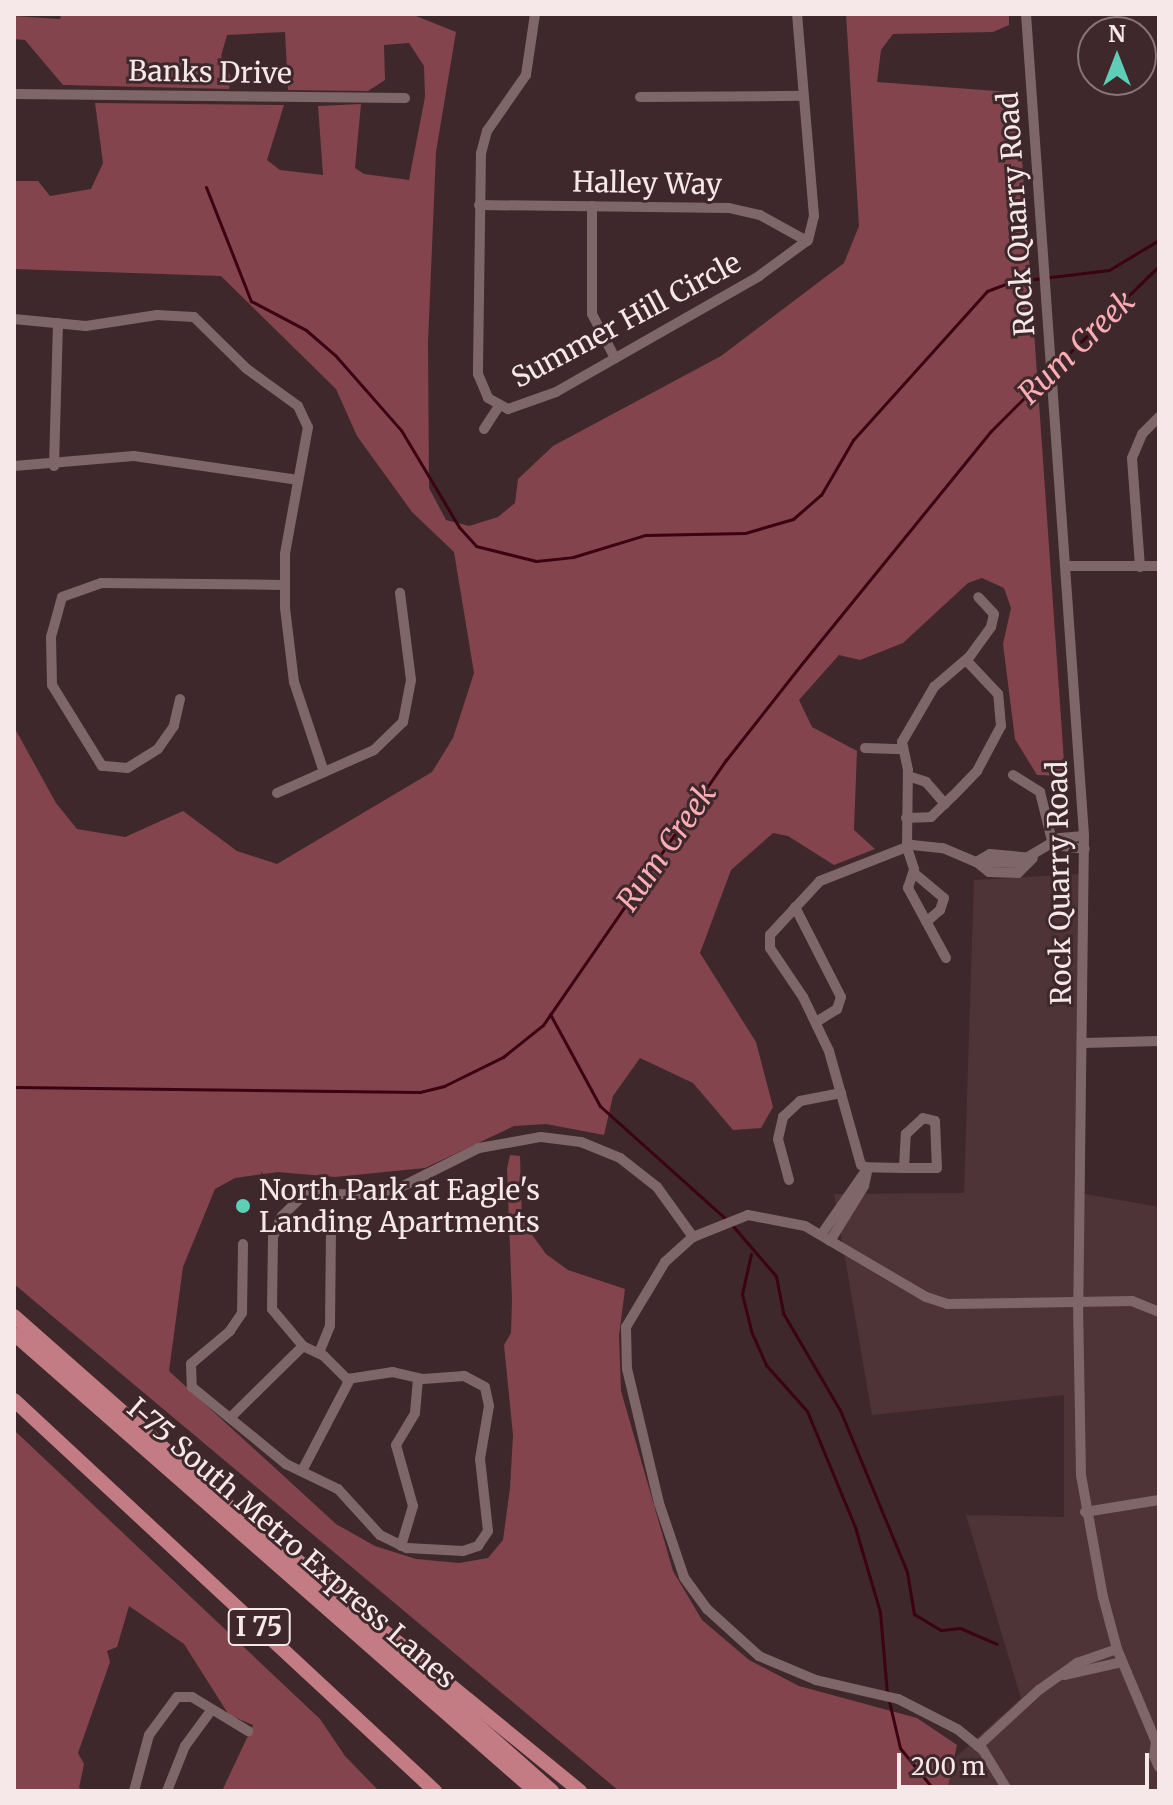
<!DOCTYPE html>
<style>
body{margin:0}
#map{position:relative;width:1173px;height:1805px;overflow:hidden;background:#3e282b;font-family:Merriweather,serif}
div>[style]{position:absolute}
[style*='--x']{left:calc(var(--x)*1px);top:calc(var(--y)*1px);width:calc(var(--w)*1px);rotate:calc(var(--a)*1deg)}
.built>*{inset:0;background:#4f3437}
.forest>*{inset:0;background:#83444d}
.stream>*{height:3px;margin:-1.5px;padding:0 1.5px;transform-origin:1.5px;border-radius:1.5px;background:#3b0211}
.minor>*{height:10px;margin:-5px;padding:0 5px;transform-origin:5px;border-radius:5px;background:#7f6668}
.highway>*{height:14px;margin:-7px;padding:0 7px;transform-origin:7px;border-radius:7px;background:#c37b84}
.dots>*{width:22px;height:22px;translate:-50% -50%;box-sizing:border-box;border:4px solid #3e282b;border-radius:50%}
span{translate:-50% -50%;white-space:nowrap;text-align:center;line-height:1.15;-webkit-text-stroke:6px #3e282b;paint-order:stroke}
.shield-label span{padding:2px 6px;background:#3e282b;border:2px solid;border-radius:6px;-webkit-text-stroke-width:0}
.shield-label{font-size:26px;color:#f6e8e9;font-weight:700}
.street-label{font-size:28px;color:#f6e8e9}
.poi-label{font-size:28px;color:#f6e8e9}
.left{translate:0 -50%;text-align:left}
.water-label{font-size:30px;color:#fcadb6;font-style:italic}
.frame{position:absolute;inset:0;border:16px solid #f6e8e9;pointer-events:none}
.north{position:absolute;left:1077px;top:16px;width:80px;height:80px;box-sizing:border-box;background:#3e282b;border:2px solid #887577;border-radius:50%;rotate:0deg;font-size:22px;font-weight:700;line-height:32px;text-align:center;color:#f6e8e9}
.north::after{content:'';display:block;margin:auto;width:28px;height:36px;background:#5eceb7;clip-path:polygon(50% 0,100% 100%,50% 72%,0 100%)}
.scale{position:absolute;left:897px;top:1753px;width:252px;height:36px;box-sizing:border-box;border:4px solid #f6e8e9;border-top:0;padding-left:10px;font-size:24px;line-height:28px;white-space:nowrap;color:#f6e8e9;-webkit-text-stroke:6px #3e282b;paint-order:stroke}
</style>
<div id="map">
<div class="built">
<i style="clip-path:polygon(1080px 874px,1080px 1193px,1159px 1207px,1159px 1791px,919px 1791px,1021px 1698px,966px 1515px,1064px 1517px,1064px 1395px,872px 1415px,834px 1194px,964px 1193px,974px 880px)"></i>
</div>
<div class="forest">
<i style="clip-path:polygon(61px 14px,411px 14px,456px 32px,436px 152px,428px 343px,429px 488px,446px 520px,469px 526px,498px 517px,515px 503px,518px 479px,553px 446px,721px 356px,844px 263px,859px 226px,846px 14px,1009px 14px,1009px 25px,993px 32px,893px 34px,881px 50px,877px 82px,1009px 92px,1018px 101px,1065px 776px,1037px 775px,1015px 739px,1003px 644px,1011px 608px,1004px 588px,982px 578px,968px 583px,903px 643px,860px 660px,839px 655px,799px 700px,812px 727px,857px 751px,854px 830px,875px 849px,834px 865px,788px 836px,773px 833px,731px 870px,700px 953px,756px 1042px,773px 1107px,761px 1128px,733px 1130px,693px 1083px,640px 1058px,613px 1096px,604px 1135px,546px 1124px,514px 1126px,425px 1168px,335px 1177px,278px 1172px,235px 1178px,215px 1189px,183px 1267px,169px 1371px,336px 1524px,375px 1546px,416px 1559px,459px 1563px,488px 1558px,503px 1540px,510px 1488px,513px 1435px,504px 1345px,511px 1333px,512px 1300px,507px 1169px,510px 1155px,520px 1156px,522px 1221px,546px 1254px,568px 1270px,625px 1289px,619px 1336px,621px 1391px,673px 1571px,702px 1620px,749px 1660px,799px 1686px,917px 1718px,957px 1745px,947px 1791px,619px 1791px,14px 1284px,14px 727px,56px 803px,77px 829px,125px 837px,183px 811px,237px 851px,277px 864px,432px 772px,453px 738px,474px 673px,454px 552px,412px 512px,357px 436px,336px 389px,221px 276px,14px 269px,14px 181px,38px 181px,50px 196px,91px 189px,103px 163px,95px 103px,284px 105px,267px 160px,280px 170px,323px 175px,318px 106px,361px 104px,355px 168px,364px 174px,409px 180px,425px 97px,424px 66px,409px 43px,384px 45px,385px 80px,368px 91px,288px 90px,285px 32px,227px 35px,221px 56px,231px 78px,229px 89px,63px 85px,25px 40px,14px 39px,14px 16px,60px 19px)"></i>
<i style="clip-path:polygon(14px 1430px,320px 1719px,345px 1756px,379px 1791px,222px 1791px,253px 1725px,229px 1715px,184px 1644px,129px 1606px,117px 1647px,107px 1651px,110px 1662px,78px 1753px,84px 1764px,79px 1788px,86px 1791px,14px 1791px)"></i>
</div>
<div class="stream">
<i style="--x:206;--y:187;--w:123;--a:68.5"></i>
<i style="--x:251;--y:301;--w:62;--a:27.8"></i>
<i style="--x:306;--y:330;--w:38;--a:41"></i>
<i style="--x:335;--y:355;--w:100;--a:48.7"></i>
<i style="--x:401;--y:430;--w:113;--a:59.1"></i>
<i style="--x:459;--y:527;--w:25;--a:48"></i>
<i style="--x:476;--y:546;--w:62;--a:14"></i>
<i style="--x:536;--y:561;--w:37;--a:-6"></i>
<i style="--x:573;--y:557;--w:75;--a:-17"></i>
<i style="--x:645;--y:535;--w:100;--a:-1.1"></i>
<i style="--x:745;--y:533;--w:50;--a:-16.3"></i>
<i style="--x:793;--y:519;--w:37;--a:-41"></i>
<i style="--x:821;--y:495;--w:64;--a:-59.8"></i>
<i style="--x:853;--y:440;--w:200;--a:-48"></i>
<i style="--x:987;--y:291;--w:25;--a:-21"></i>
<i style="--x:1010;--y:282;--w:100;--a:-6.9"></i>
<i style="--x:1109;--y:270;--w:58;--a:-31"></i>
<i style="--x:1056;--y:366;--w:144;--a:-44.2"></i>
<i style="--x:550;--y:1014;--w:105;--a:61.5"></i>
<i style="--x:600;--y:1106;--w:169;--a:41.9"></i>
<i style="--x:14;--y:1087;--w:406;--a:0.7"></i>
<i style="--x:420;--y:1092;--w:25;--a:-14"></i>
<i style="--x:444;--y:1086;--w:66;--a:-26.2"></i>
<i style="--x:503;--y:1057;--w:51;--a:-38.7"></i>
<i style="--x:543;--y:1025;--w:322;--a:-55.4"></i>
<i style="--x:726;--y:760;--w:126;--a:-51.8"></i>
<i style="--x:804;--y:661;--w:296;--a:-50.9"></i>
<i style="--x:991;--y:431;--w:81;--a:-45"></i>
<i style="--x:732;--y:1225;--w:67;--a:49.2"></i>
<i style="--x:776;--y:1276;--w:38;--a:79"></i>
<i style="--x:783;--y:1313;--w:113;--a:59.6"></i>
<i style="--x:840;--y:1410;--w:175;--a:67.5"></i>
<i style="--x:907;--y:1572;--w:43;--a:80.5"></i>
<i style="--x:914;--y:1614;--w:31;--a:31"></i>
<i style="--x:941;--y:1630;--w:19;--a:-6"></i>
<i style="--x:960;--y:1628;--w:40;--a:23.4"></i>
<i style="--x:751;--y:1254;--w:41;--a:102.7"></i>
<i style="--x:742;--y:1294;--w:38;--a:76"></i>
<i style="--x:751;--y:1331;--w:37;--a:66"></i>
<i style="--x:766;--y:1365;--w:62;--a:48.3"></i>
<i style="--x:807;--y:1411;--w:126;--a:67.5"></i>
<i style="--x:855;--y:1527;--w:89;--a:73.6"></i>
<i style="--x:880;--y:1612;--w:82;--a:85.1"></i>
<i style="--x:889;--y:1701;--w:48;--a:76.8"></i>
<i style="--x:900;--y:1748;--w:55;--a:50.9"></i>
</div>
<div class="minor">
<i style="--x:535;--y:14;--w:62;--a:98.4"></i>
<i style="--x:526;--y:75;--w:68;--a:124.9"></i>
<i style="--x:487;--y:131;--w:23;--a:105"></i>
<i style="--x:481;--y:153;--w:221;--a:90.8"></i>
<i style="--x:478;--y:374;--w:26;--a:67"></i>
<i style="--x:488;--y:398;--w:23;--a:29"></i>
<i style="--x:508;--y:409;--w:51;--a:-19.5"></i>
<i style="--x:556;--y:392;--w:234;--a:-29.7"></i>
<i style="--x:759;--y:276;--w:61;--a:-36.3"></i>
<i style="--x:808;--y:240;--w:25;--a:-76"></i>
<i style="--x:814;--y:216;--w:203;--a:-94.8"></i>
<i style="--x:1026;--y:14;--w:824;--a:85.96"></i>
<i style="--x:1084;--y:836;--w:467;--a:90.7"></i>
<i style="--x:1078;--y:1303;--w:172;--a:89"></i>
<i style="--x:1081;--y:1475;--w:124;--a:79.8"></i>
<i style="--x:1103;--y:1597;--w:54;--a:74.9"></i>
<i style="--x:1117;--y:1649;--w:101;--a:67.2"></i>
<i style="--x:1156;--y:1742;--w:14;--a:98"></i>
<i style="--x:1154;--y:1756;--w:12;--a:66"></i>
<i style="--x:14;--y:94;--w:391;--a:0.6"></i>
<i style="--x:640;--y:97;--w:163;--a:-0.4"></i>
<i style="--x:479;--y:205;--w:250;--a:0.7"></i>
<i style="--x:729;--y:208;--w:32;--a:13"></i>
<i style="--x:760;--y:215;--w:54;--a:29"></i>
<i style="--x:592;--y:206;--w:108;--a:90"></i>
<i style="--x:592;--y:314;--w:50;--a:62.4"></i>
<i style="--x:14;--y:319;--w:72;--a:5.6"></i>
<i style="--x:86;--y:326;--w:72;--a:-8.8"></i>
<i style="--x:157;--y:315;--w:37;--a:3"></i>
<i style="--x:194;--y:317;--w:74;--a:44.5"></i>
<i style="--x:247;--y:369;--w:63;--a:36"></i>
<i style="--x:298;--y:406;--w:23;--a:65"></i>
<i style="--x:308;--y:427;--w:129;--a:100.3"></i>
<i style="--x:285;--y:554;--w:54;--a:90"></i>
<i style="--x:285;--y:608;--w:75;--a:83.1"></i>
<i style="--x:294;--y:682;--w:95;--a:71.6"></i>
<i style="--x:484;--y:429;--w:27;--a:-57"></i>
<i style="--x:14;--y:466;--w:120;--a:-4.8"></i>
<i style="--x:134;--y:456;--w:166;--a:8.3"></i>
<i style="--x:54;--y:466;--w:143;--a:-88.4"></i>
<i style="--x:1067;--y:566;--w:92;--a:0"></i>
<i style="--x:1140;--y:567;--w:109;--a:-94.2"></i>
<i style="--x:1132;--y:458;--w:26;--a:-67"></i>
<i style="--x:1142;--y:434;--w:24;--a:-45"></i>
<i style="--x:180;--y:699;--w:28;--a:103"></i>
<i style="--x:174;--y:726;--w:28;--a:125"></i>
<i style="--x:158;--y:749;--w:36;--a:148"></i>
<i style="--x:127;--y:768;--w:25;--a:-175"></i>
<i style="--x:102;--y:766;--w:95;--a:-121.7"></i>
<i style="--x:52;--y:685;--w:48;--a:-91.2"></i>
<i style="--x:51;--y:637;--w:41;--a:-74.6"></i>
<i style="--x:62;--y:597;--w:41;--a:-19.7"></i>
<i style="--x:101;--y:583;--w:182;--a:0.6"></i>
<i style="--x:865;--y:748;--w:38;--a:2"></i>
<i style="--x:1013;--y:775;--w:32;--a:32"></i>
<i style="--x:1040;--y:792;--w:55;--a:76.2"></i>
<i style="--x:908;--y:776;--w:19;--a:18"></i>
<i style="--x:926;--y:782;--w:29;--a:49"></i>
<i style="--x:277;--y:793;--w:106;--a:-23.9"></i>
<i style="--x:374;--y:750;--w:40;--a:-44"></i>
<i style="--x:403;--y:722;--w:43;--a:-79.2"></i>
<i style="--x:411;--y:680;--w:88;--a:-97.2"></i>
<i style="--x:906;--y:818;--w:25;--a:-2"></i>
<i style="--x:931;--y:817;--w:30;--a:-44"></i>
<i style="--x:953;--y:796;--w:35;--a:-46"></i>
<i style="--x:977;--y:771;--w:51;--a:-61.9"></i>
<i style="--x:1001;--y:726;--w:32;--a:-95"></i>
<i style="--x:998;--y:694;--w:47;--a:-133.3"></i>
<i style="--x:1053;--y:845;--w:32;--a:7"></i>
<i style="--x:976;--y:862;--w:16;--a:-30"></i>
<i style="--x:990;--y:854;--w:43;--a:5.3"></i>
<i style="--x:978;--y:863;--w:14;--a:39"></i>
<i style="--x:989;--y:872;--w:29;--a:2"></i>
<i style="--x:1018;--y:873;--w:20;--a:-45"></i>
<i style="--x:914;--y:873;--w:39;--a:40"></i>
<i style="--x:944;--y:898;--w:13;--a:108"></i>
<i style="--x:940;--y:910;--w:18;--a:139"></i>
<i style="--x:795;--y:907;--w:101;--a:62.9"></i>
<i style="--x:841;--y:997;--w:13;--a:108"></i>
<i style="--x:837;--y:1009;--w:25;--a:148"></i>
<i style="--x:946;--y:958;--w:80;--a:-118.5"></i>
<i style="--x:908;--y:888;--w:20;--a:-72"></i>
<i style="--x:914;--y:869;--w:23;--a:-108"></i>
<i style="--x:907;--y:847;--w:77;--a:-89.3"></i>
<i style="--x:908;--y:770;--w:29;--a:-102"></i>
<i style="--x:902;--y:742;--w:64;--a:-59.8"></i>
<i style="--x:934;--y:687;--w:48;--a:-40.7"></i>
<i style="--x:970;--y:656;--w:36;--a:-54"></i>
<i style="--x:991;--y:627;--w:13;--a:-77"></i>
<i style="--x:994;--y:614;--w:23;--a:-133"></i>
<i style="--x:1084;--y:1043;--w:75;--a:-1.5"></i>
<i style="--x:904;--y:1168;--w:34;--a:-87"></i>
<i style="--x:906;--y:1134;--w:23;--a:-43"></i>
<i style="--x:923;--y:1118;--w:12;--a:14"></i>
<i style="--x:935;--y:1121;--w:47;--a:87.6"></i>
<i style="--x:937;--y:1168;--w:33;--a:180"></i>
<i style="--x:904;--y:1168;--w:39;--a:-179"></i>
<i style="--x:865;--y:1167;--w:4;--a:-153"></i>
<i style="--x:861;--y:1165;--w:118;--a:-105.7"></i>
<i style="--x:829;--y:1051;--w:60;--a:-115.7"></i>
<i style="--x:803;--y:997;--w:59;--a:-124"></i>
<i style="--x:770;--y:948;--w:13;--a:-90"></i>
<i style="--x:770;--y:935;--w:74;--a:-47.2"></i>
<i style="--x:820;--y:881;--w:99;--a:-21.4"></i>
<i style="--x:912;--y:845;--w:31;--a:6"></i>
<i style="--x:943;--y:848;--w:36;--a:23"></i>
<i style="--x:976;--y:862;--w:42;--a:1.4"></i>
<i style="--x:1018;--y:863;--w:49;--a:-30.8"></i>
<i style="--x:1060;--y:838;--w:24;--a:-5"></i>
<i style="--x:789;--y:1180;--w:42;--a:-105"></i>
<i style="--x:778;--y:1139;--w:23;--a:-77"></i>
<i style="--x:783;--y:1117;--w:23;--a:-43"></i>
<i style="--x:800;--y:1101;--w:42;--a:-11"></i>
<i style="--x:821;--y:1235;--w:80;--a:-55.1"></i>
<i style="--x:830;--y:1241;--w:65;--a:-58.3"></i>
<i style="--x:864;--y:1186;--w:19;--a:-78"></i>
<i style="--x:243;--y:1244;--w:69;--a:90.8"></i>
<i style="--x:242;--y:1313;--w:22;--a:124"></i>
<i style="--x:230;--y:1331;--w:51;--a:139.8"></i>
<i style="--x:191;--y:1364;--w:23;--a:88"></i>
<i style="--x:192;--y:1387;--w:122;--a:39.3"></i>
<i style="--x:286;--y:1464;--w:58;--a:25.7"></i>
<i style="--x:338;--y:1489;--w:62;--a:47.6"></i>
<i style="--x:380;--y:1535;--w:30;--a:26"></i>
<i style="--x:407;--y:1548;--w:56;--a:3.1"></i>
<i style="--x:463;--y:1551;--w:16;--a:-18"></i>
<i style="--x:478;--y:1546;--w:18;--a:-56"></i>
<i style="--x:488;--y:1531;--w:72;--a:-96.3"></i>
<i style="--x:480;--y:1459;--w:54;--a:-80.4"></i>
<i style="--x:489;--y:1406;--w:19;--a:-102"></i>
<i style="--x:485;--y:1387;--w:24;--a:-152"></i>
<i style="--x:464;--y:1376;--w:41;--a:175.8"></i>
<i style="--x:423;--y:1379;--w:31;--a:-167"></i>
<i style="--x:393;--y:1372;--w:47;--a:171.3"></i>
<i style="--x:347;--y:1379;--w:33;--a:-135"></i>
<i style="--x:324;--y:1356;--w:23;--a:-155"></i>
<i style="--x:303;--y:1346;--w:48;--a:-130"></i>
<i style="--x:272;--y:1309;--w:72;--a:-89.2"></i>
<i style="--x:273;--y:1237;--w:23;--a:-67"></i>
<i style="--x:282;--y:1216;--w:30;--a:-44"></i>
<i style="--x:304;--y:1195;--w:85;--a:-1.3"></i>
<i style="--x:389;--y:1193;--w:101;--a:-26.6"></i>
<i style="--x:479;--y:1148;--w:63;--a:-10.1"></i>
<i style="--x:541;--y:1137;--w:40;--a:7.1"></i>
<i style="--x:581;--y:1142;--w:42;--a:22.3"></i>
<i style="--x:620;--y:1158;--w:47;--a:38.1"></i>
<i style="--x:657;--y:1187;--w:62;--a:54.2"></i>
<i style="--x:319;--y:1353;--w:29;--a:-68"></i>
<i style="--x:330;--y:1326;--w:98;--a:-89.4"></i>
<i style="--x:231;--y:1417;--w:101;--a:-44.6"></i>
<i style="--x:303;--y:1469;--w:102;--a:-62.4"></i>
<i style="--x:1085;--y:1512;--w:75;--a:-9.2"></i>
<i style="--x:401;--y:1546;--w:42;--a:-73.3"></i>
<i style="--x:413;--y:1506;--w:63;--a:-105.6"></i>
<i style="--x:396;--y:1445;--w:37;--a:-59"></i>
<i style="--x:415;--y:1413;--w:35;--a:-85"></i>
<i style="--x:1064;--y:1675;--w:59;--a:-12.6"></i>
<i style="--x:978;--y:1746;--w:83;--a:-42.6"></i>
<i style="--x:1039;--y:1690;--w:47;--a:-35.4"></i>
<i style="--x:1077;--y:1663;--w:42;--a:-19.3"></i>
<i style="--x:134;--y:1791;--w:58;--a:-75"></i>
<i style="--x:149;--y:1735;--w:47;--a:-53.6"></i>
<i style="--x:177;--y:1697;--w:15;--a:0"></i>
<i style="--x:192;--y:1697;--w:66;--a:31.3"></i>
<i style="--x:167;--y:1791;--w:48;--a:-68.2"></i>
<i style="--x:185;--y:1746;--w:42;--a:-53.7"></i>
<i style="--x:1008;--y:1791;--w:48;--a:-121.4"></i>
<i style="--x:983;--y:1750;--w:33;--a:-141"></i>
<i style="--x:957;--y:1729;--w:66;--a:-153"></i>
<i style="--x:898;--y:1699;--w:84;--a:-167"></i>
<i style="--x:816;--y:1680;--w:62;--a:-157.2"></i>
<i style="--x:759;--y:1656;--w:70;--a:-137.9"></i>
<i style="--x:707;--y:1609;--w:39;--a:-126"></i>
<i style="--x:684;--y:1577;--w:78;--a:-108.7"></i>
<i style="--x:659;--y:1503;--w:138;--a:-103.4"></i>
<i style="--x:627;--y:1369;--w:42;--a:-91.4"></i>
<i style="--x:626;--y:1327;--w:76;--a:-59"></i>
<i style="--x:665;--y:1262;--w:38;--a:-42"></i>
<i style="--x:693;--y:1237;--w:59;--a:-21.8"></i>
<i style="--x:748;--y:1215;--w:58;--a:10.9"></i>
<i style="--x:805;--y:1226;--w:140;--a:30.4"></i>
<i style="--x:926;--y:1297;--w:22;--a:18"></i>
<i style="--x:947;--y:1304;--w:185;--a:-0.9"></i>
<i style="--x:1132;--y:1301;--w:29;--a:22"></i>
</div>
<div class="highway">
<i style="--x:14;--y:1316;--w:718;--a:41.44"></i>
<i style="--x:14;--y:1334;--w:693;--a:41.26"></i>
<i style="--x:14;--y:1400;--w:575;--a:42.88"></i>
<i style="--x:298;--y:1561;--w:364;--a:39.2"></i>
</div>
<div class="dots">
<i style="left:243px;top:1206px;background:#5eceb7"></i>
</div>
<div class="shield-label">
<span style="left:259px;top:1627px">I 75</span>
</div>
<div class="street-label">
<span style="left:210px;top:72px;rotate:1deg">Banks Drive</span>
<span style="left:647px;top:183px;rotate:1deg">Halley Way</span>
<span style="left:1016px;top:214px;rotate:-94deg">Rock Quarry Road</span>
<span style="left:626px;top:320px;rotate:-28deg">Summer Hill Circle</span>
<span style="left:1059px;top:883px;rotate:-91deg">Rock Quarry Road</span>
<span style="left:292px;top:1543px;rotate:41deg">I-75 South Metro Express Lanes</span>
</div>
<div class="poi-label">
<span class="left" style="left:259px;top:1206px">North Park at Eagle's<br>Landing Apartments</span>
</div>
<div class="water-label">
<span style="left:1076px;top:347px;rotate:-44deg">Rum Creek</span>
<span style="left:666px;top:847px;rotate:-55deg">Rum Creek</span>
</div>
<div class="frame"></div>
<div class="north">N</div>
<div class="scale">200 m</div>
</div>
